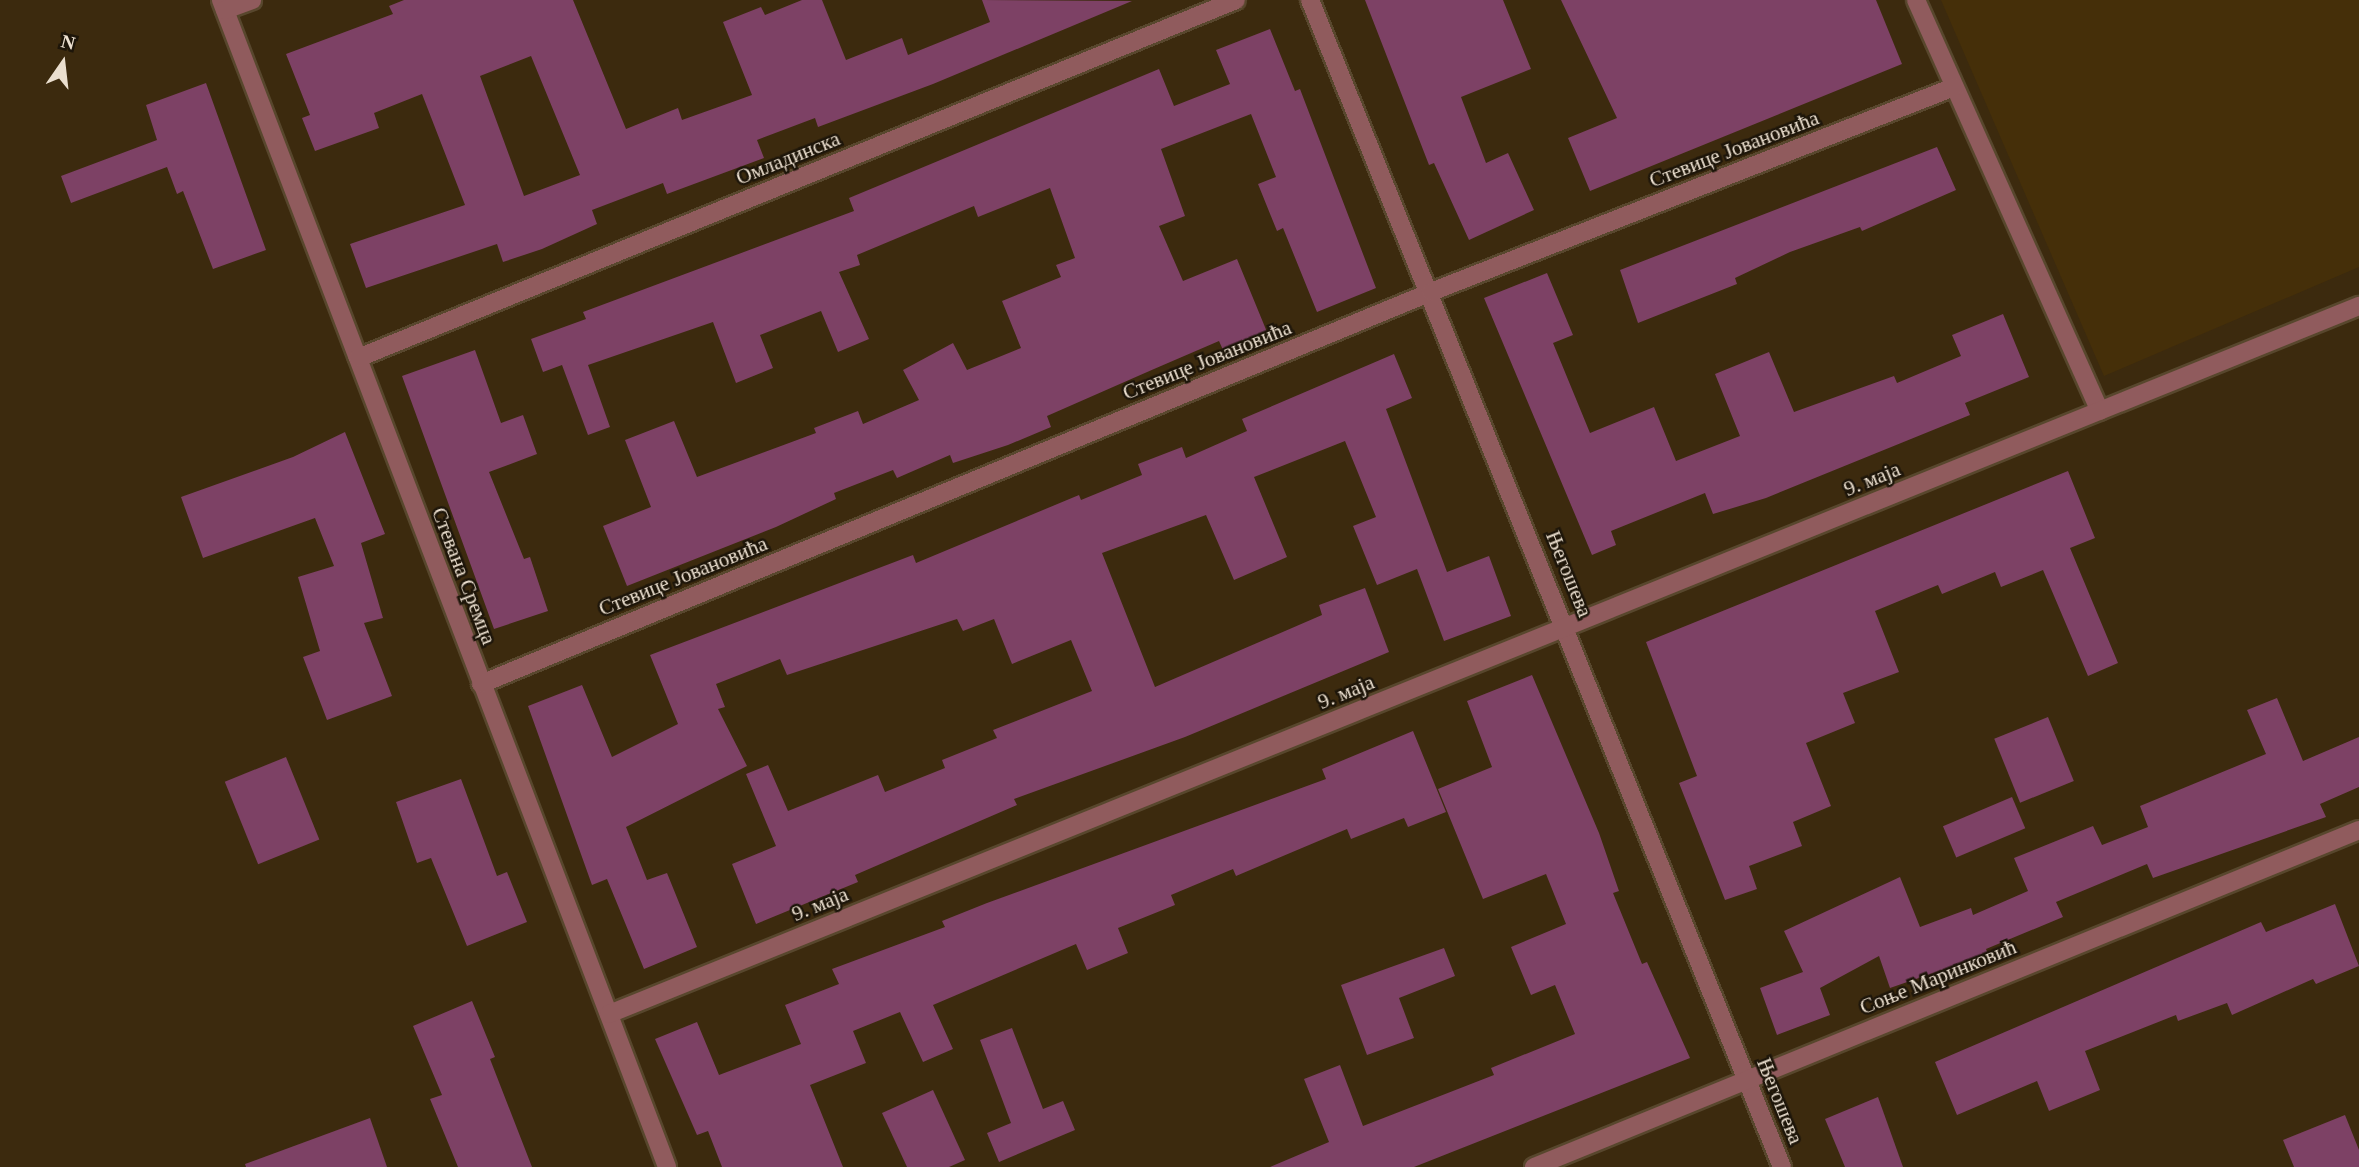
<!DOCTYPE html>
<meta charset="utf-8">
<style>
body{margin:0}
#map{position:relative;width:2359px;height:1167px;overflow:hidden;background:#3c2a0e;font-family:"Times New Roman",serif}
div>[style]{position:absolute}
.built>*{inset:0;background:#452f09}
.building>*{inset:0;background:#7d4165;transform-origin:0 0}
.roads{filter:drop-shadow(2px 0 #58472d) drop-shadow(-2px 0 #58472d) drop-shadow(0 2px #58472d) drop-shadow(0 -2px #58472d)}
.minor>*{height:18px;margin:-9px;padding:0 9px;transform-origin:9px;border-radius:9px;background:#905b5d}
span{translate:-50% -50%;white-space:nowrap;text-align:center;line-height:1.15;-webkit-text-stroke:5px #1d1509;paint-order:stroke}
.street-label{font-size:21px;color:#ebdfcf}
.north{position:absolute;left:28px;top:28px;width:70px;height:70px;-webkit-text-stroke:5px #1d1509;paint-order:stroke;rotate:14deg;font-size:19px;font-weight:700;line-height:28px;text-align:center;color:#ebdfcf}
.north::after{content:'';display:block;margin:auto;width:24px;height:32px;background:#ebdfcf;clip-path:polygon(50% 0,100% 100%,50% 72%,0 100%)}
</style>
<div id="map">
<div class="built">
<i style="clip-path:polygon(1941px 0,2359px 0,2359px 267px,2104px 376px)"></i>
</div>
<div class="building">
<i style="clip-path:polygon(evenodd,404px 0,573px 0,626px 129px,678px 108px,682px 120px,752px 95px,723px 22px,761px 7px,765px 15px,802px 0,822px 0,846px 60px,902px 38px,908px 55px,990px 22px,982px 0,1132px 1px,933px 84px,818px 127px,815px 118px,757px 140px,764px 158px,667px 194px,663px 183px,592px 210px,597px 224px,542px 249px,503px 262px,497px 244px,366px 288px,350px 244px,465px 205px,422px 94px,374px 113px,379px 128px,315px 151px,302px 118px,310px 115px,286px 54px,393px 14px,389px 6px,404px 0,531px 56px,580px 175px,524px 196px,480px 76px,531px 56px)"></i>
<i style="clip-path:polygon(1365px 0,1503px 0,1531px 69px,1461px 97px,1486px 163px,1508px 153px,1534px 210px,1469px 240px,1434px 163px,1429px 165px)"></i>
<i style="clip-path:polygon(1561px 0,1876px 0,1902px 64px,1590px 191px,1568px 138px,1617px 118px)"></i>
<i style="clip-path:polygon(1270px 29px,1295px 91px,1300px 89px,1376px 288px,1317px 312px,1283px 228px,1277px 231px,1258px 184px,1276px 177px,1251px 114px,1161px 149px,1185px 216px,1159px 226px,1183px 281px,1237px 259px,1267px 332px,1223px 350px,1219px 341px,1154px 369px,1047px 416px,1051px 427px,1008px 445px,953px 463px,950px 455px,897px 478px,893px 470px,834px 493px,836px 499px,776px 527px,627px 586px,603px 526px,651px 507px,625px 440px,674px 421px,697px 477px,816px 433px,814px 428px,858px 411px,863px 424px,919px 400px,903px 370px,953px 343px,967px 370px,1021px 348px,1002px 301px,1061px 277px,1056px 265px,1075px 258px,1050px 188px,978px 217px,974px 206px,857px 255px,860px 265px,839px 272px,869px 339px,838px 352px,821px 311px,760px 335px,773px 368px,736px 383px,713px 322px,588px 365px,610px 427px,588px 435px,562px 365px,543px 372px,531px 339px,586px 319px,583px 312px,854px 211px,849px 198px,1159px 69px,1174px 106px,1230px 84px,1216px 50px)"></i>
<i style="clip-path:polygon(206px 83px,266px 250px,213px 269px,183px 191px,177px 194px,167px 167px,71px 203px,61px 176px,157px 140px,146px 105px)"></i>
<i style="clip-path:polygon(1937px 147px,1956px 190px,1862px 231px,1860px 227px,1790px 252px,1735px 278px,1737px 284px,1638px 323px,1620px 270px)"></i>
<i style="clip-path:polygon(1547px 273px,1573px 335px,1553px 343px,1590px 433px,1654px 407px,1676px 461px,1740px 436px,1715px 374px,1769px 352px,1794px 412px,1894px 376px,1897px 383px,1961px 356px,1952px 335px,2003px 314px,2029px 377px,1965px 403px,1970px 415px,1766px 498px,1713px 514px,1705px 493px,1611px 531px,1616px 545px,1592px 555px,1484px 298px)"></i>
<i style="clip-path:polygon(475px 350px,501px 423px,523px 415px,537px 454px,489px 472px,524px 559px,530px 557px,548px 611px,494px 629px,402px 376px)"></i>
<i style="clip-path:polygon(1394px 354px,1412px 398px,1386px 409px,1447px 572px,1489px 556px,1511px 616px,1444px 641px,1417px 569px,1377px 585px,1353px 526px,1376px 517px,1345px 441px,1254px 477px,1287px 557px,1234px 580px,1206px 515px,1102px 553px,1155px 687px,1322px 615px,1319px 605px,1365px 588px,1389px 652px,1185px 737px,1014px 799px,1017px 805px,855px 875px,858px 882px,756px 924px,732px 864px,776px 846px,746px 774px,768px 765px,788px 811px,878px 775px,885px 792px,945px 768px,942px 760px,997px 738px,993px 730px,1092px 691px,1071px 640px,1012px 664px,994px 619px,963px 631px,957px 619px,787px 675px,780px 659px,716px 684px,725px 707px,718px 709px,747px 766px,626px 827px,647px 880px,667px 873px,697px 947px,644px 969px,607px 879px,592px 885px,528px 706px,582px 685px,612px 757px,678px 724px,650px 655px,913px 555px,916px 563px,1079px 495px,1081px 500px,1142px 475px,1138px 464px,1182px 447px,1186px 458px,1247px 431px,1242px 419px)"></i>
<i style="clip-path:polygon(345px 432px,385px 534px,361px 543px,383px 618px,364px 623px,392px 696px,327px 720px,303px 657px,320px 651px,298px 577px,334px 566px,315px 518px,203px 558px,181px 497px,293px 457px)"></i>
<i style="clip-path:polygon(2068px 471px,2095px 538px,2070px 548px,2118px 663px,2088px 676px,2043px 570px,2001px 587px,1995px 572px,1942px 594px,1938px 585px,1875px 611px,1899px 672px,1843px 693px,1855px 723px,1806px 743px,1831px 806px,1793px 822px,1802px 846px,1749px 866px,1757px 889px,1725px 900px,1679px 783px,1697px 776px,1646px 642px)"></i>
<i style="clip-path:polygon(1532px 675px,1599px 833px,1619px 891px,1613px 893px,1642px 964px,1647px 962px,1690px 1058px,1414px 1167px,1270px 1167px,1329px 1142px,1304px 1079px,1340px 1065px,1363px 1126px,1494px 1075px,1491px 1068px,1575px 1034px,1555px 985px,1531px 995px,1511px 947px,1566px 924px,1546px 874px,1483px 899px,1438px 789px,1492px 767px,1467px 701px)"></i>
<i style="clip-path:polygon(2277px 698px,2303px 761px,2359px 737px,2359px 787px,2320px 804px,2326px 817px,2153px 878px,2147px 864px,2056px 902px,2063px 917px,1986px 949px,1988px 954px,1890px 988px,1879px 956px,1820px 988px,1830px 1015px,1777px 1035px,1760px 988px,1803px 972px,1784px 931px,1900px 877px,1920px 927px,1971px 908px,1973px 915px,2028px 891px,2014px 858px,2093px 826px,2102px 845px,2148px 827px,2140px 806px,2266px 754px,2247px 710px)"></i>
<i style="left:2048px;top:717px;width:69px;height:58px;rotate:68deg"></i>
<i style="clip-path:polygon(1413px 731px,1446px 812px,1408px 827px,1404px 818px,1351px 839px,1347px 829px,1236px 876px,1233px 869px,1171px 895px,1175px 905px,1118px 928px,1128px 953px,1087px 970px,1076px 944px,933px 1005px,953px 1049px,923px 1062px,900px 1012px,853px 1031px,866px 1063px,810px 1085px,843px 1167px,722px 1167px,708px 1131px,697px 1135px,655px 1039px,697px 1022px,719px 1075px,801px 1044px,785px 1005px,839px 984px,832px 969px,945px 927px,942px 921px,987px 903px,1326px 779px,1322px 769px)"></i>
<i style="left:286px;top:757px;width:89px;height:66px;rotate:68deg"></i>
<i style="clip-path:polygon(461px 779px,497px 876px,507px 872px,527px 922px,467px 946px,431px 858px,417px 863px,396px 802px)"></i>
<i style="left:2012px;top:797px;width:34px;height:75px;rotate:67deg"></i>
<i style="clip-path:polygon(2335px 904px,2359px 966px,2316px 984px,2313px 979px,2232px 1015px,2227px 1003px,2178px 1021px,2176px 1015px,2085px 1051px,2100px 1090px,2049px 1111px,2037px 1081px,1957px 1115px,1935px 1062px,2261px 922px,2266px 932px)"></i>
<i style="clip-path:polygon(1444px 948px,1455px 976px,1399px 998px,1414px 1038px,1367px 1055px,1341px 985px)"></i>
<i style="clip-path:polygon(472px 1001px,495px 1057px,490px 1059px,532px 1167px,458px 1167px,430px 1099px,442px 1095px,413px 1026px)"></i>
<i style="clip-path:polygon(1012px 1028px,1043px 1109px,1063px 1101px,1075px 1130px,999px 1162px,987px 1133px,1011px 1123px,980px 1040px)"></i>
<i style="clip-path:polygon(933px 1090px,965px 1160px,949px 1167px,907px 1167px,882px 1113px)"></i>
<i style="clip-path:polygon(1878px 1097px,1903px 1167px,1845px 1167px,1825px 1119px)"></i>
<i style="clip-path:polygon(2345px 1115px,2359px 1150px,2359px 1167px,2294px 1167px,2283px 1140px)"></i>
<i style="clip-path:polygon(370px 1118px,387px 1167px,246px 1167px,245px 1164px)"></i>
</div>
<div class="roads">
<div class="minor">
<i style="left:221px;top:0;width:1249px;rotate:69.08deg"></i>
<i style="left:1310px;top:0;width:1259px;rotate:67.98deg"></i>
<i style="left:1916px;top:0;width:450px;rotate:65.9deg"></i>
<i style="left:225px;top:10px;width:29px;rotate:-20deg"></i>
<i style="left:358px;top:358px;width:948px;rotate:-22.18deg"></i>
<i style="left:481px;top:684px;width:1028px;rotate:-22.42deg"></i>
<i style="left:1431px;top:292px;width:562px;rotate:-21.4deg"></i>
<i style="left:609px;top:1014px;width:1888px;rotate:-22.03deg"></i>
<i style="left:1534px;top:1167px;width:891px;rotate:-22.22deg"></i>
</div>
</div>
<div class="street-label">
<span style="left:1734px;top:149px;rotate:-21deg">Стевице Јовановића</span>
<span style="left:788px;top:158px;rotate:-22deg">Омладинска</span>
<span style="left:1207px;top:360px;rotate:-22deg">Стевице Јовановића</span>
<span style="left:1872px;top:479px;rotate:-22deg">9. маја</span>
<span style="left:1569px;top:574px;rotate:68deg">Његошева</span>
<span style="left:464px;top:576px;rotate:69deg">Стевана Сремца</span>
<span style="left:683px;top:576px;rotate:-22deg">Стевице Јовановића</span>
<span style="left:1346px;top:692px;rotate:-22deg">9. маја</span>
<span style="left:820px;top:904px;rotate:-22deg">9. маја</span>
<span style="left:1938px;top:977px;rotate:-22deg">Соње Маринковић</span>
<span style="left:1780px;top:1101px;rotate:68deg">Његошева</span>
</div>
<div class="north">N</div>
</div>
